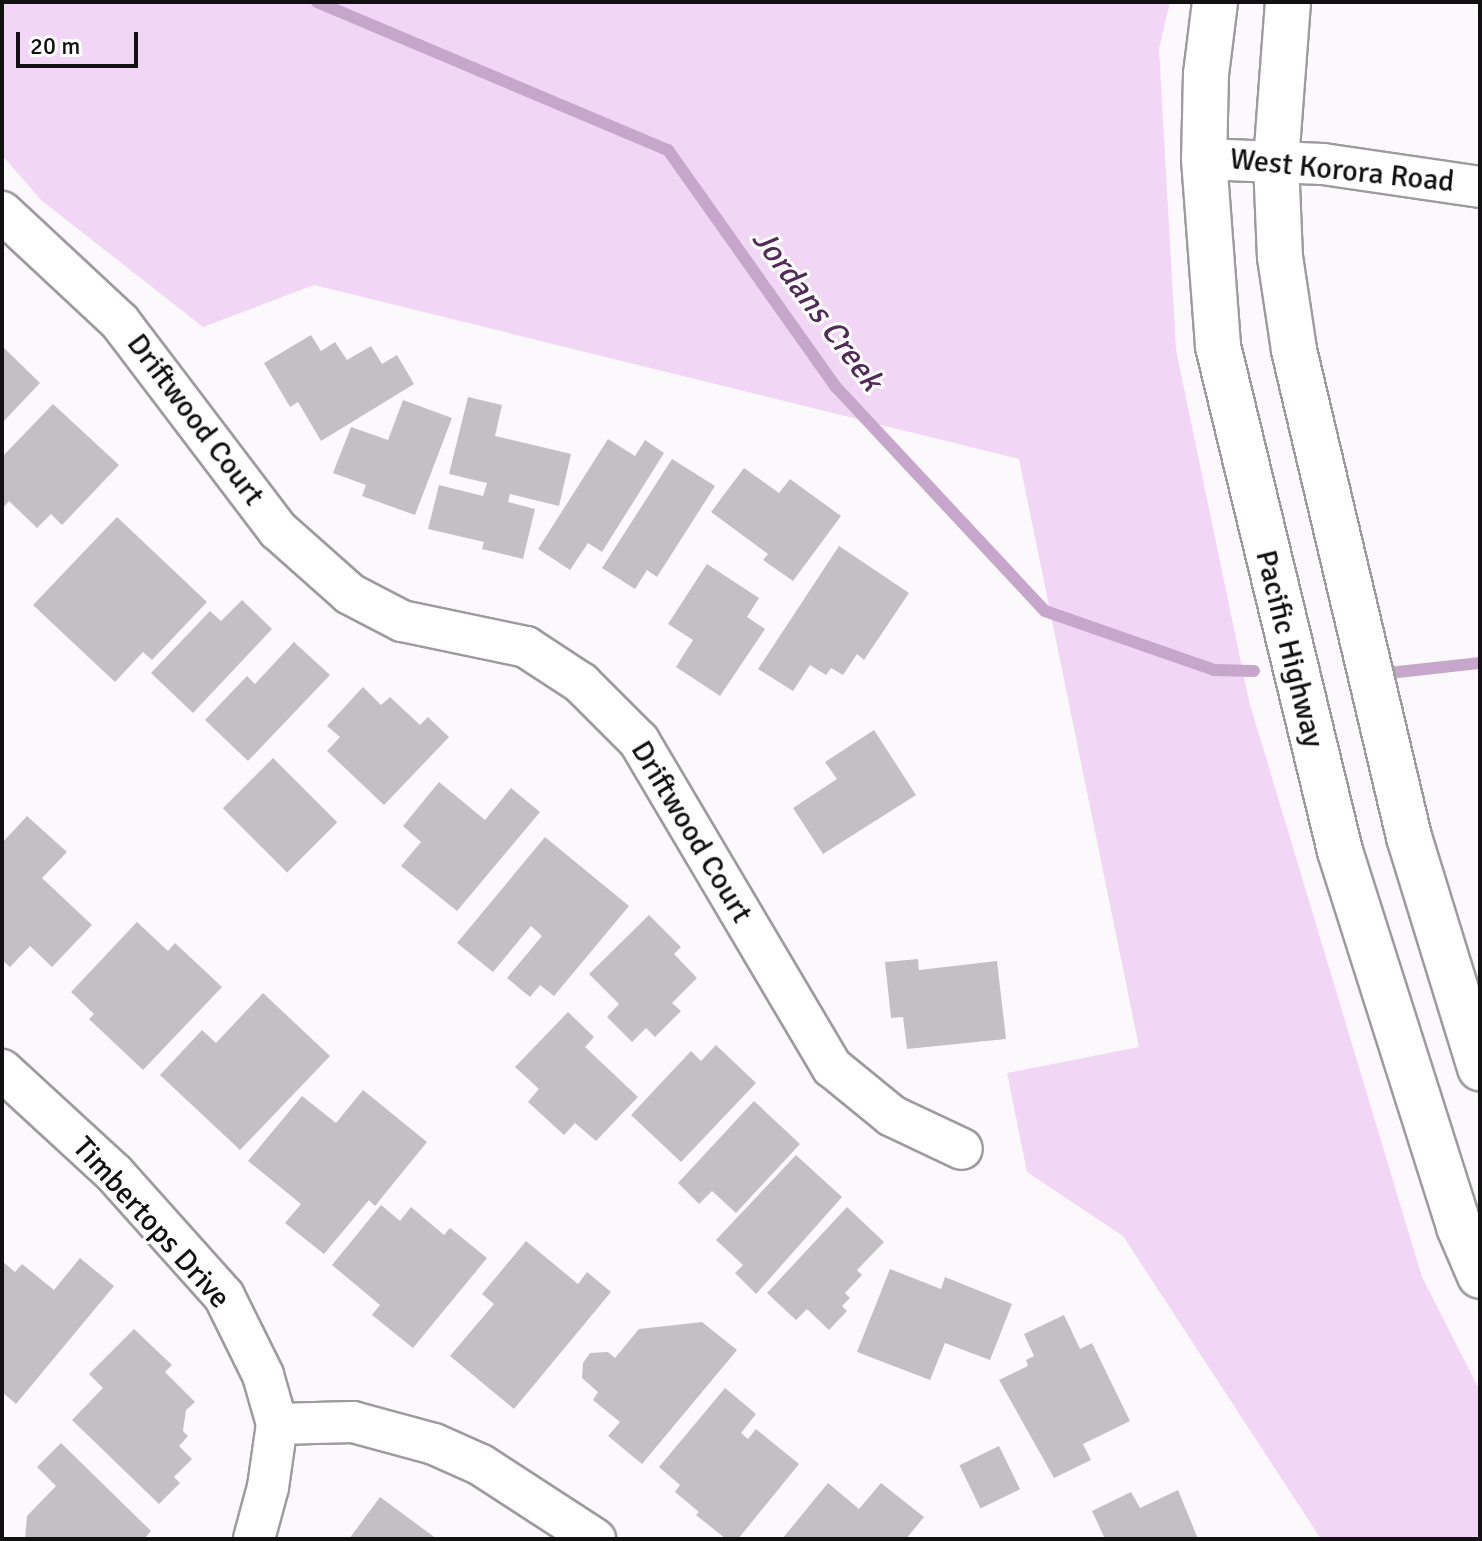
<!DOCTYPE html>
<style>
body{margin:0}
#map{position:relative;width:1482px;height:1541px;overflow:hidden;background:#fcf9fc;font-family:Signika,sans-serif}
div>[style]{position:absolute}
.green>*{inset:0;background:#f1d7f5}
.stream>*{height:12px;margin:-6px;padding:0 6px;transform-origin:6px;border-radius:6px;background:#c7a6cc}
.building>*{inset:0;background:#c3c0c3;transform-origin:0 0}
.roads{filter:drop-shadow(2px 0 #9d9b9e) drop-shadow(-2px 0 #9d9b9e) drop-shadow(0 2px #9d9b9e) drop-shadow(0 -2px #9d9b9e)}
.minor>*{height:40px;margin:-20px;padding:0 20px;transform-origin:20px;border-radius:20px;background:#fff}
.highway>*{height:44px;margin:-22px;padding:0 22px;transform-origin:22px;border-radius:22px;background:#fff}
span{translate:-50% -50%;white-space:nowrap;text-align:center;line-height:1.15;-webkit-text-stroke:6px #fff;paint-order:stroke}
.street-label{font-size:30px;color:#121112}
.water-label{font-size:32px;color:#542a5b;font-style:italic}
.frame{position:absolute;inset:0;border:4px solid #121112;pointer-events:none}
.scale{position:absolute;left:16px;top:32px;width:122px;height:36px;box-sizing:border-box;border:4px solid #121112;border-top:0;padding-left:10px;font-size:24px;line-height:28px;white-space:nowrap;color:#121112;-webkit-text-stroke:6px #fff;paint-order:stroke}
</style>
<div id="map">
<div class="green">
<i style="clip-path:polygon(2px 2px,1170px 2px,1159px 49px,1176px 350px,1249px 701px,1422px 1277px,1480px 1391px,1480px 1539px,1321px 1539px,1123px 1236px,1027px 1172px,1007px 1073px,1139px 1047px,1019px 459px,314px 285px,203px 327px,41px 200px,2px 155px)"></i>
</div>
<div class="stream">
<i style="left:317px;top:2px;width:381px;rotate:22.9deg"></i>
<i style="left:668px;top:150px;width:291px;rotate:54.7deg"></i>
<i style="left:836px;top:387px;width:306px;rotate:47deg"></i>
<i style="left:1045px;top:611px;width:179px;rotate:19.2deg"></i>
<i style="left:1214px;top:670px;width:40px;rotate:1.4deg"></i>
<i style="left:1389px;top:673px;width:92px;rotate:-6.3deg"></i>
</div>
<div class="building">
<i style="clip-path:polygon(311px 335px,321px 351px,335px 342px,347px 360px,371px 346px,382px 364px,397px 355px,414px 384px,321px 441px,298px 402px,290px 407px,264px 363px)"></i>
<i style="clip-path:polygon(2px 346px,40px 383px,2px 423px)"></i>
<i style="clip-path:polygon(468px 397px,502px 405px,495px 436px,571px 454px,559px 506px,510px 494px,508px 502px,535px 509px,523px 559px,482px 549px,484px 542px,428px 529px,439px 485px,483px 496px,487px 483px,449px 474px)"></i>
<i style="clip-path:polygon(403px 400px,452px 418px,415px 515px,362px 496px,366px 485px,333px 473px,351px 427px,388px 440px)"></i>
<i style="clip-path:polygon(53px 404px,119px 465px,62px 525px,51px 514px,37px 528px,9px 501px,2px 509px,2px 457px)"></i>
<i style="clip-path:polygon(608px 439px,635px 456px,645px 440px,664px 453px,602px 552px,588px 543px,570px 570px,538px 549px)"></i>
<i style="clip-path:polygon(672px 459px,715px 486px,657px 577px,647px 570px,635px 589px,602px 568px)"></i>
<i style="clip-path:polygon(744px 468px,779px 493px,790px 479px,841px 516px,793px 581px,763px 560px,768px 554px,711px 512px)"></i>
<i style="clip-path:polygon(117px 517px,207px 602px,152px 660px,143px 652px,115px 682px,33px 605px)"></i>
<i style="clip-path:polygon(839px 546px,909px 593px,864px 660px,857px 654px,843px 675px,831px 668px,826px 675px,810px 665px,793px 691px,758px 669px)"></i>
<i style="clip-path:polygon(707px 564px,759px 598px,747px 617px,765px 629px,720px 696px,676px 667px,693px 640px,668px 624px)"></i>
<i style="clip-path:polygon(242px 600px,272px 629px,193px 713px,151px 673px,210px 611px,221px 621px)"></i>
<i style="clip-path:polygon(294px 642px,330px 675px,248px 761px,205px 720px,247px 676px,255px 684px)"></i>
<i style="clip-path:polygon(363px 687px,381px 705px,390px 697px,420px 725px,428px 717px,449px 737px,384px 805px,327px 751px,340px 737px,327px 726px)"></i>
<i style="clip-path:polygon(874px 730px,916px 795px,823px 854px,793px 808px,837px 779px,825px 762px)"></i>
<i style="left:273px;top:758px;width:91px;height:71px;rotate:45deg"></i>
<i style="clip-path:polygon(439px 782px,485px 820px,511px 788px,540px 812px,457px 911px,401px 866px,421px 842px,403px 826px)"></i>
<i style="clip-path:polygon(27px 816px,67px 852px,42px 878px,92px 925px,52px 967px,30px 946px,10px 967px,2px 960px,2px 843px)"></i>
<i style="clip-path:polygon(545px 837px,629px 906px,554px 996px,540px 985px,530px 997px,507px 978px,542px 936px,531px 926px,493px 972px,457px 943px)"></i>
<i style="clip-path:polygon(649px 915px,681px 947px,674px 954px,697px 978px,672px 1003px,681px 1011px,655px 1037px,646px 1028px,632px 1042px,607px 1017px,619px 1004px,589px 974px)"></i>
<i style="clip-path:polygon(137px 922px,168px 951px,175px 943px,222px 987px,143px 1070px,89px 1019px,94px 1014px,71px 992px)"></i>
<i style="clip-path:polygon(918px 959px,919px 970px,997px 961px,1006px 1039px,907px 1049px,903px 1017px,891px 1018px,885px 962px)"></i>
<i style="clip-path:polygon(263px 993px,330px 1056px,240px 1150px,160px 1075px,202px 1030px,216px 1043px)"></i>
<i style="clip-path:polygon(568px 1012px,594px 1037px,585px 1047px,638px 1097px,596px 1141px,575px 1123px,564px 1135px,528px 1102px,539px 1089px,515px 1067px)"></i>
<i style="clip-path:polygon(716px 1045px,756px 1083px,681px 1162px,631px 1115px,691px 1051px,701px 1061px)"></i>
<i style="clip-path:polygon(363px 1090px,427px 1142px,375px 1206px,369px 1200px,324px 1254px,285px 1223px,301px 1204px,248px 1161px,302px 1096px,336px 1123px)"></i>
<i style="clip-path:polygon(754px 1101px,800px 1144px,736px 1213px,712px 1191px,699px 1204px,678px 1183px)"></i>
<i style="clip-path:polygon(796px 1155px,842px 1197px,756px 1294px,735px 1273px,743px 1265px,716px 1240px)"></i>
<i style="clip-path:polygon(381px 1205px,400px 1221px,411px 1207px,444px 1235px,450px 1228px,487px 1258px,413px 1348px,372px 1315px,380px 1305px,332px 1265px)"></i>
<i style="clip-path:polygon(847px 1207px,884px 1242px,857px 1270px,862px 1275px,845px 1293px,850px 1298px,842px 1306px,847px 1311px,829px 1330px,807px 1309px,796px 1320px,767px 1293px)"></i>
<i style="clip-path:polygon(526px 1241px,578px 1284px,587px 1272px,611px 1292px,514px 1409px,450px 1356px,494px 1304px,482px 1294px)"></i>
<i style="clip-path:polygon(80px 1258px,114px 1286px,16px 1404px,2px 1392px,2px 1261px,15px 1272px,22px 1264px,54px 1290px)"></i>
<i style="clip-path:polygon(890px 1269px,941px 1289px,945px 1277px,1012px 1304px,990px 1360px,945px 1343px,930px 1380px,857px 1352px)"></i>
<i style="clip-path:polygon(1064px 1315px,1080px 1349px,1092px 1343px,1130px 1421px,1083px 1444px,1091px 1460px,1054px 1478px,999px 1380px,1028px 1366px,1026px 1360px,1034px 1356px,1024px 1334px)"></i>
<i style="clip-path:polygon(702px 1322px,737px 1350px,642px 1464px,608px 1436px,620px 1422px,593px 1400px,598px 1392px,582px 1378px,583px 1363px,590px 1353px,608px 1352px,615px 1358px,639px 1329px)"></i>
<i style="clip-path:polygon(134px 1329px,172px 1365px,165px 1372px,195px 1402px,186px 1410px,183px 1431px,188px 1436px,179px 1446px,192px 1459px,174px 1477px,180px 1483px,159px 1504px,72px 1420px,103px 1388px,89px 1374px)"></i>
<i style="clip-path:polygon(725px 1388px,756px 1414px,741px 1433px,748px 1439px,756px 1429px,799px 1464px,738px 1539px,726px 1539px,696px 1515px,699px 1512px,675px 1492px,680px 1485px,659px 1467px)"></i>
<i style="clip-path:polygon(61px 1443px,151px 1531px,144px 1539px,25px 1539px,27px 1516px,56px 1486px,37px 1467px)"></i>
<i style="left:999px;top:1446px;width:48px;height:44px;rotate:64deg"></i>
<i style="clip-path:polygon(828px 1483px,859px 1509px,881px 1483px,924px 1517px,906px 1539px,782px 1539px)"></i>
<i style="clip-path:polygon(1178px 1490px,1198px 1539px,1105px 1539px,1092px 1511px,1131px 1492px,1140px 1508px)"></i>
<i style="clip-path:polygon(380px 1497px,437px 1539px,349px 1539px)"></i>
</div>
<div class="roads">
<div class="minor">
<i style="left:1204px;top:159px;width:119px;rotate:2.4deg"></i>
<i style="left:1323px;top:164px;width:159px;rotate:8.3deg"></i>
<i style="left:2px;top:212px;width:161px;rotate:43deg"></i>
<i style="left:120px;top:322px;width:261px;rotate:52.8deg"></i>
<i style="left:278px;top:530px;width:96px;rotate:41.6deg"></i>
<i style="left:350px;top:594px;width:59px;rotate:27.4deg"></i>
<i style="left:402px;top:621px;width:127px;rotate:11.8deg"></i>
<i style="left:526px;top:647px;width:66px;rotate:33.2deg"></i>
<i style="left:581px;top:683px;width:82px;rotate:45deg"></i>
<i style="left:639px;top:741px;width:379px;rotate:59.4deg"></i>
<i style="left:832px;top:1067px;width:77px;rotate:39.2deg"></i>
<i style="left:892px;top:1116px;width:77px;rotate:25.2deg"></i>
<i style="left:2px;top:1070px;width:152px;rotate:42.6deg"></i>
<i style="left:114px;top:1173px;width:165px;rotate:48.2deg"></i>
<i style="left:224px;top:1296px;width:88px;rotate:63.7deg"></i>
<i style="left:263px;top:1375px;width:51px;rotate:74.1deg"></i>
<i style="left:277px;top:1424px;width:64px;rotate:98.1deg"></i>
<i style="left:268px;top:1487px;width:54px;rotate:105.1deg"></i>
<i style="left:277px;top:1424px;width:76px;rotate:-1.5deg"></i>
<i style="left:353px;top:1422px;width:84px;rotate:15.2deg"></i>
<i style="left:434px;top:1444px;width:51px;rotate:24.1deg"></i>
<i style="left:481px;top:1465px;width:136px;rotate:33deg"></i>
</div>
<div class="highway">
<i style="left:1215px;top:2px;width:73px;rotate:97.1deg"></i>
<i style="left:1206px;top:74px;width:85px;rotate:91.3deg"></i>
<i style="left:1204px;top:159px;width:188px;rotate:85.7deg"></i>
<i style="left:1218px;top:346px;width:520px;rotate:76.42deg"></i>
<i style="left:1340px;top:851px;width:394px;rotate:72.4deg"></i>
<i style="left:1459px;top:1227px;width:53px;rotate:66.8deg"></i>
<i style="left:1288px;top:2px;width:160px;rotate:94.3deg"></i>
<i style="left:1276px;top:162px;width:95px;rotate:87.6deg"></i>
<i style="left:1280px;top:257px;width:94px;rotate:81.4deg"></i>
<i style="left:1294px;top:350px;width:500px;rotate:76.71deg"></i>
<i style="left:1409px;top:837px;width:242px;rotate:72.9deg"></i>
</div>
</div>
<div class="street-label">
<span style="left:1342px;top:171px;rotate:6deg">West Korora Road</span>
<span style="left:195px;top:420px;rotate:53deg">Driftwood Court</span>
<span style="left:1289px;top:649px;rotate:76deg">Pacific Highway</span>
<span style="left:691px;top:832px;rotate:59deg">Driftwood Court</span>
<span style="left:151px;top:1223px;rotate:48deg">Timbertops Drive</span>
</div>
<div class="water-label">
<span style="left:817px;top:310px;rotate:53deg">Jordans Creek</span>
</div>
<div class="frame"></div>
<div class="scale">20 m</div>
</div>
